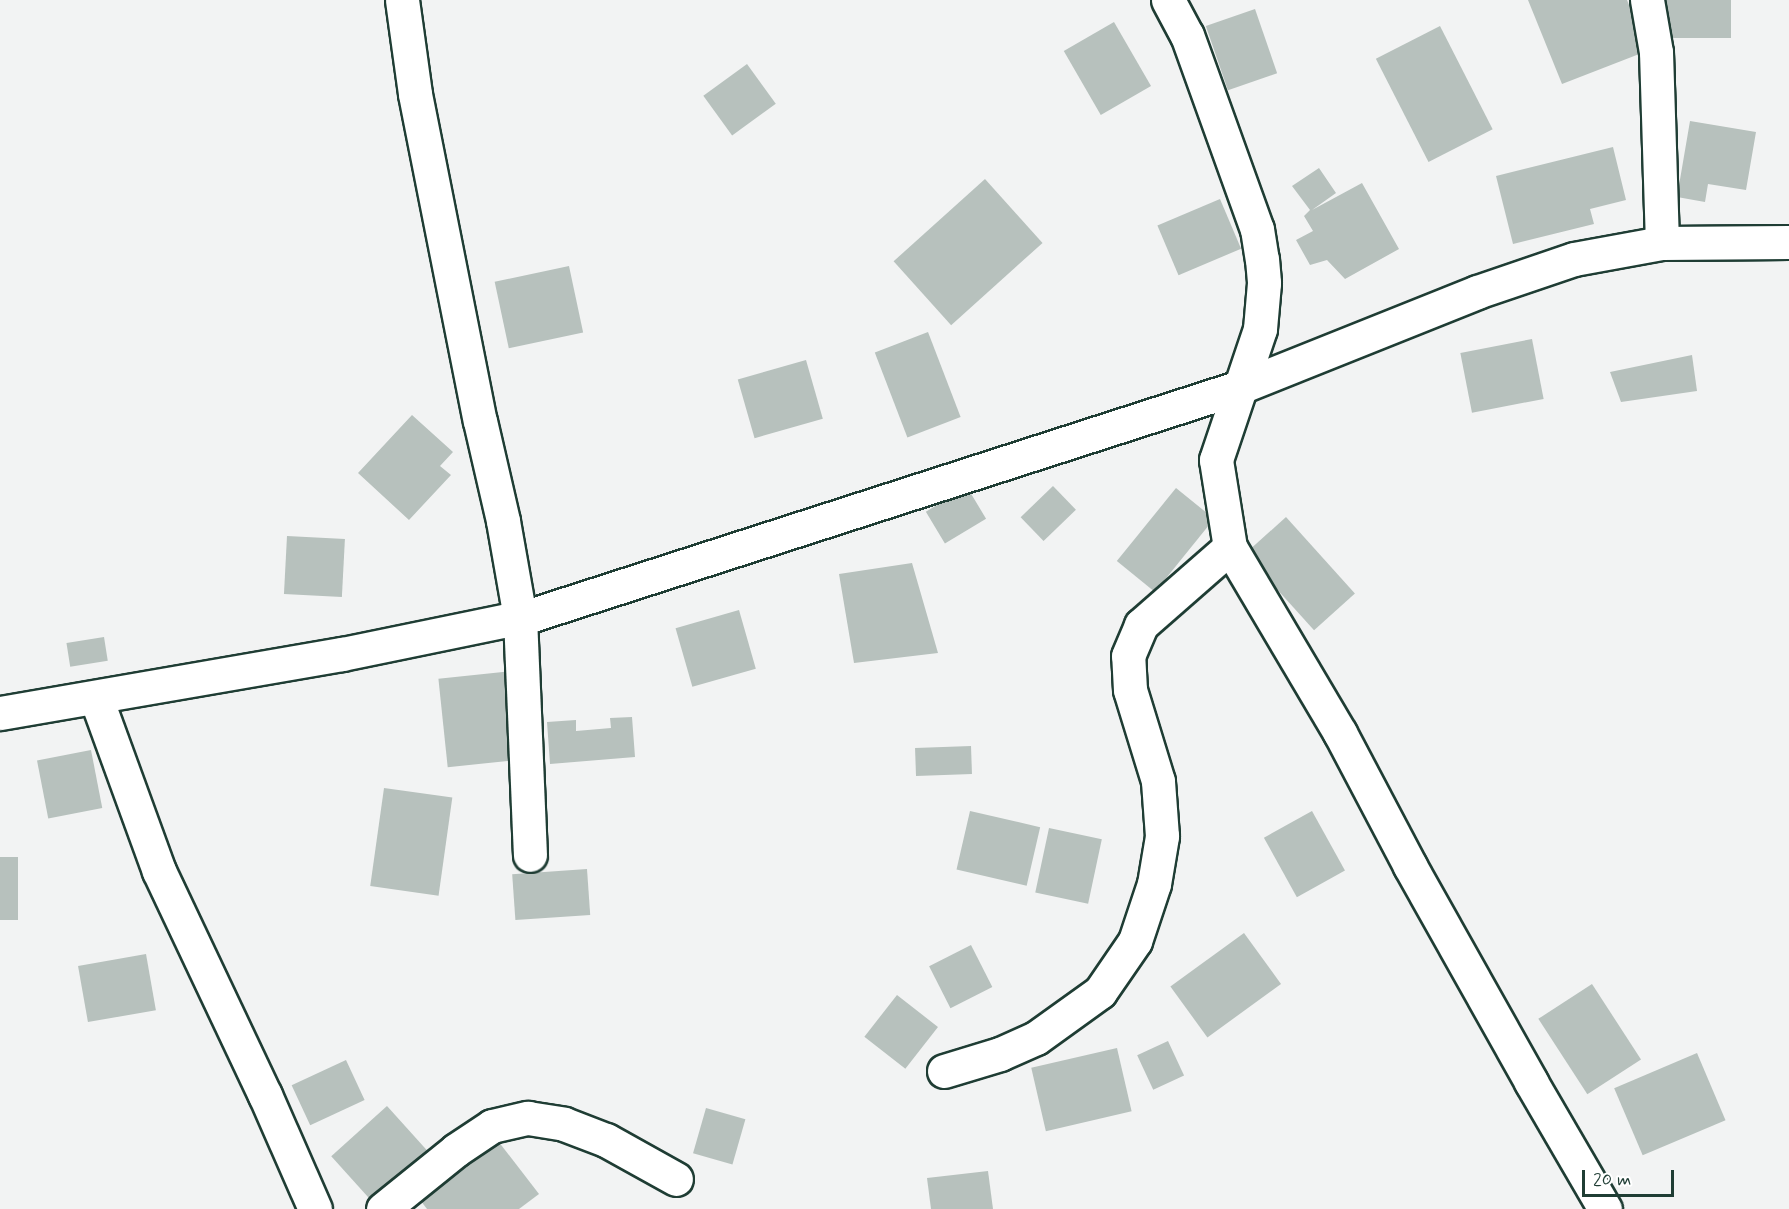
<!DOCTYPE html>
<style>
body{margin:0}
#map{position:relative;width:1789px;height:1209px;overflow:hidden;background:#f2f3f3;font-family:Mynerve,sans-serif}
div>[style]{position:absolute}
.building>*{inset:0;background:#b7c1bd;transform-origin:0 0}
.roads{filter:drop-shadow(2px 0 #1f3d34) drop-shadow(-2px 0 #1f3d34) drop-shadow(0 2px #1f3d34) drop-shadow(0 -2px #1f3d34)}
.street>*{height:33px;margin:-16.5px;padding:0 16.5px;transform-origin:16.5px;border-radius:16.5px;background:#fff}
.secondary>*{height:33px;margin:-16.5px;padding:0 16.5px;transform-origin:16.5px;border-radius:16.5px;background:#fff}
span{translate:-50% -50%;white-space:nowrap;text-align:center;line-height:1.15;-webkit-text-stroke:5px #fff;paint-order:stroke}
.scale{position:absolute;left:1582px;top:1170px;width:92px;height:27px;box-sizing:border-box;border:3px solid #1f3d34;border-top:0;padding-left:8px;font-size:18px;line-height:21px;white-space:nowrap;color:#1f3d34;-webkit-text-stroke:4px #fff;paint-order:stroke}
</style>
<div id="map">
<div class="building">
<i style="clip-path:polygon(1528px 0,1627px 0,1647px 51px,1562px 84px)"></i>
<i style="left:1665px;top:0;width:66px;height:38px"></i>
<i style="left:1255px;top:9px;width:68px;height:52px;rotate:71deg"></i>
<i style="left:1114px;top:22px;width:74px;height:58px;rotate:60deg"></i>
<i style="left:1440px;top:26px;width:116px;height:72px;rotate:63deg"></i>
<i style="left:747px;top:64px;width:49px;height:54px;rotate:54deg"></i>
<i style="clip-path:polygon(1690px 121px,1756px 132px,1746px 190px,1708px 184px,1705px 202px,1677px 197px)"></i>
<i style="clip-path:polygon(1613px 147px,1626px 200px,1590px 209px,1594px 224px,1513px 244px,1496px 176px)"></i>
<i style="clip-path:polygon(1319px 168px,1336px 193px,1312px 210px,1362px 183px,1399px 249px,1345px 279px,1327px 260px,1310px 265px,1296px 240px,1313px 231px,1304px 216px,1310px 210px,1292px 186px)"></i>
<i style="left:985px;top:179px;width:86px;height:123px;rotate:48deg"></i>
<i style="left:1220px;top:199px;width:54px;height:68px;rotate:67deg"></i>
<i style="left:569px;top:266px;width:68px;height:76px;rotate:78deg"></i>
<i style="left:928px;top:332px;width:91px;height:57px;rotate:69deg"></i>
<i style="left:1532px;top:339px;width:61px;height:73px;rotate:79deg"></i>
<i style="clip-path:polygon(1692px 355px,1697px 391px,1621px 402px,1610px 372px)"></i>
<i style="left:806px;top:360px;width:61px;height:71px;rotate:74deg"></i>
<i style="clip-path:polygon(412px 415px,453px 452px,440px 466px,451px 475px,409px 520px,358px 473px)"></i>
<i style="left:1053px;top:486px;width:33px;height:45px;rotate:46deg"></i>
<i style="left:967px;top:487px;width:37px;height:48px;rotate:59deg"></i>
<i style="left:1176px;top:488px;width:49px;height:94px;rotate:39deg"></i>
<i style="left:1286px;top:517px;width:103px;height:55px;rotate:48deg"></i>
<i style="left:287px;top:536px;width:58px;height:58px;rotate:3deg"></i>
<i style="clip-path:polygon(912px 563px,938px 653px,854px 663px,839px 574px)"></i>
<i style="left:739px;top:610px;width:61px;height:66px;rotate:74deg"></i>
<i style="left:104px;top:637px;width:24px;height:38px;rotate:81deg"></i>
<i style="left:512px;top:671px;width:89px;height:74px;rotate:84deg"></i>
<i style="clip-path:polygon(632px 717px,635px 757px,550px 764px,547px 722px,576px 720px,576px 731px,611px 728px,610px 718px)"></i>
<i style="left:971px;top:746px;width:28px;height:56px;rotate:88deg"></i>
<i style="left:91px;top:750px;width:59px;height:55px;rotate:79deg"></i>
<i style="left:384px;top:788px;width:69px;height:99px;rotate:8deg"></i>
<i style="left:970px;top:811px;width:72px;height:60px;rotate:13deg"></i>
<i style="left:1312px;top:811px;width:68px;height:55px;rotate:61deg"></i>
<i style="left:1049px;top:828px;width:54px;height:66px;rotate:12deg"></i>
<i style="left:0;top:857px;width:18px;height:63px"></i>
<i style="left:587px;top:869px;width:46px;height:75px;rotate:86deg"></i>
<i style="left:1244px;top:933px;width:63px;height:91px;rotate:54deg"></i>
<i style="left:971px;top:945px;width:47px;height:47px;rotate:63deg"></i>
<i style="left:146px;top:954px;width:57px;height:69px;rotate:80deg"></i>
<i style="left:1592px;top:984px;width:90px;height:64px;rotate:57deg"></i>
<i style="left:897px;top:995px;width:52px;height:53px;rotate:38deg"></i>
<i style="left:1168px;top:1041px;width:38px;height:34px;rotate:65deg"></i>
<i style="left:1117px;top:1048px;width:65px;height:88px;rotate:77deg"></i>
<i style="left:1697px;top:1053px;width:73px;height:90px;rotate:67deg"></i>
<i style="left:346px;top:1060px;width:44px;height:60px;rotate:65deg"></i>
<i style="left:387px;top:1106px;width:64px;height:75px;rotate:48deg"></i>
<i style="left:706px;top:1108px;width:41px;height:47px;rotate:16deg"></i>
<i style="clip-path:polygon(495px 1137px,539px 1194px,519px 1209px,427px 1209px,417px 1196px)"></i>
<i style="clip-path:polygon(988px 1171px,993px 1209px,931px 1209px,927px 1178px)"></i>
</div>
<div class="roads">
<div class="street">
<i style="left:402px;top:0;width:95px;rotate:82.1deg"></i>
<i style="left:415px;top:94px;width:333px;rotate:78.8deg"></i>
<i style="left:480px;top:421px;width:103px;rotate:77deg"></i>
<i style="left:503px;top:521px;width:97px;rotate:80deg"></i>
<i style="left:520px;top:617px;width:238px;rotate:87.6deg"></i>
<i style="left:1168px;top:0;width:40px;rotate:62deg"></i>
<i style="left:1187px;top:35px;width:206px;rotate:70.2deg"></i>
<i style="left:1257px;top:229px;width:30px;rotate:81deg"></i>
<i style="left:1262px;top:259px;width:24px;rotate:85deg"></i>
<i style="left:1264px;top:283px;width:46px;rotate:95deg"></i>
<i style="left:1260px;top:329px;width:138px;rotate:108.6deg"></i>
<i style="left:1216px;top:460px;width:88px;rotate:80.9deg"></i>
<i style="left:1230px;top:547px;width:216px;rotate:59.4deg"></i>
<i style="left:1340px;top:733px;width:150px;rotate:62.2deg"></i>
<i style="left:1410px;top:866px;width:248px;rotate:60.7deg"></i>
<i style="left:1531px;top:1082px;width:147px;rotate:59.8deg"></i>
<i style="left:1647px;top:0;width:53px;rotate:80.2deg"></i>
<i style="left:1656px;top:52px;width:191px;rotate:88.2deg"></i>
<i style="left:96px;top:698px;width:184px;rotate:70deg"></i>
<i style="left:159px;top:871px;width:248px;rotate:64.7deg"></i>
<i style="left:265px;top:1095px;width:124px;rotate:66.3deg"></i>
<i style="left:944px;top:1071px;width:59px;rotate:-16.9deg"></i>
<i style="left:1000px;top:1054px;width:39px;rotate:-24deg"></i>
<i style="left:1036px;top:1038px;width:79px;rotate:-35.7deg"></i>
<i style="left:1100px;top:992px;width:62px;rotate:-55.5deg"></i>
<i style="left:1135px;top:941px;width:60px;rotate:-71.6deg"></i>
<i style="left:1154px;top:884px;width:49px;rotate:-80.5deg"></i>
<i style="left:1162px;top:836px;width:55px;rotate:-94.2deg"></i>
<i style="left:1158px;top:781px;width:95px;rotate:-107.1deg"></i>
<i style="left:1130px;top:690px;width:34px;rotate:-93deg"></i>
<i style="left:1128px;top:656px;width:34px;rotate:-67deg"></i>
<i style="left:1141px;top:625px;width:118px;rotate:-41.2deg"></i>
<i style="left:383px;top:1209px;width:94px;rotate:-38.9deg"></i>
<i style="left:456px;top:1150px;width:43px;rotate:-33.7deg"></i>
<i style="left:492px;top:1126px;width:37px;rotate:-13deg"></i>
<i style="left:528px;top:1118px;width:36px;rotate:9deg"></i>
<i style="left:564px;top:1124px;width:45px;rotate:20.9deg"></i>
<i style="left:606px;top:1140px;width:80px;rotate:29.1deg"></i>
</div>
<div class="secondary">
<i style="left:0;top:713px;width:347px;rotate:-9.8deg"></i>
<i style="left:342px;top:654px;width:194px;rotate:-11.6deg"></i>
<i style="left:532px;top:615px;width:744px;rotate:-17.85deg"></i>
<i style="left:1240px;top:387px;width:255px;rotate:-21.8deg"></i>
<i style="left:1477px;top:292px;width:102px;rotate:-18.8deg"></i>
<i style="left:1574px;top:259px;width:89px;rotate:-10.3deg"></i>
<i style="left:1662px;top:243px;width:127px;rotate:-0.5deg"></i>
</div>
</div>
<div class="scale">20 m</div>
</div>
